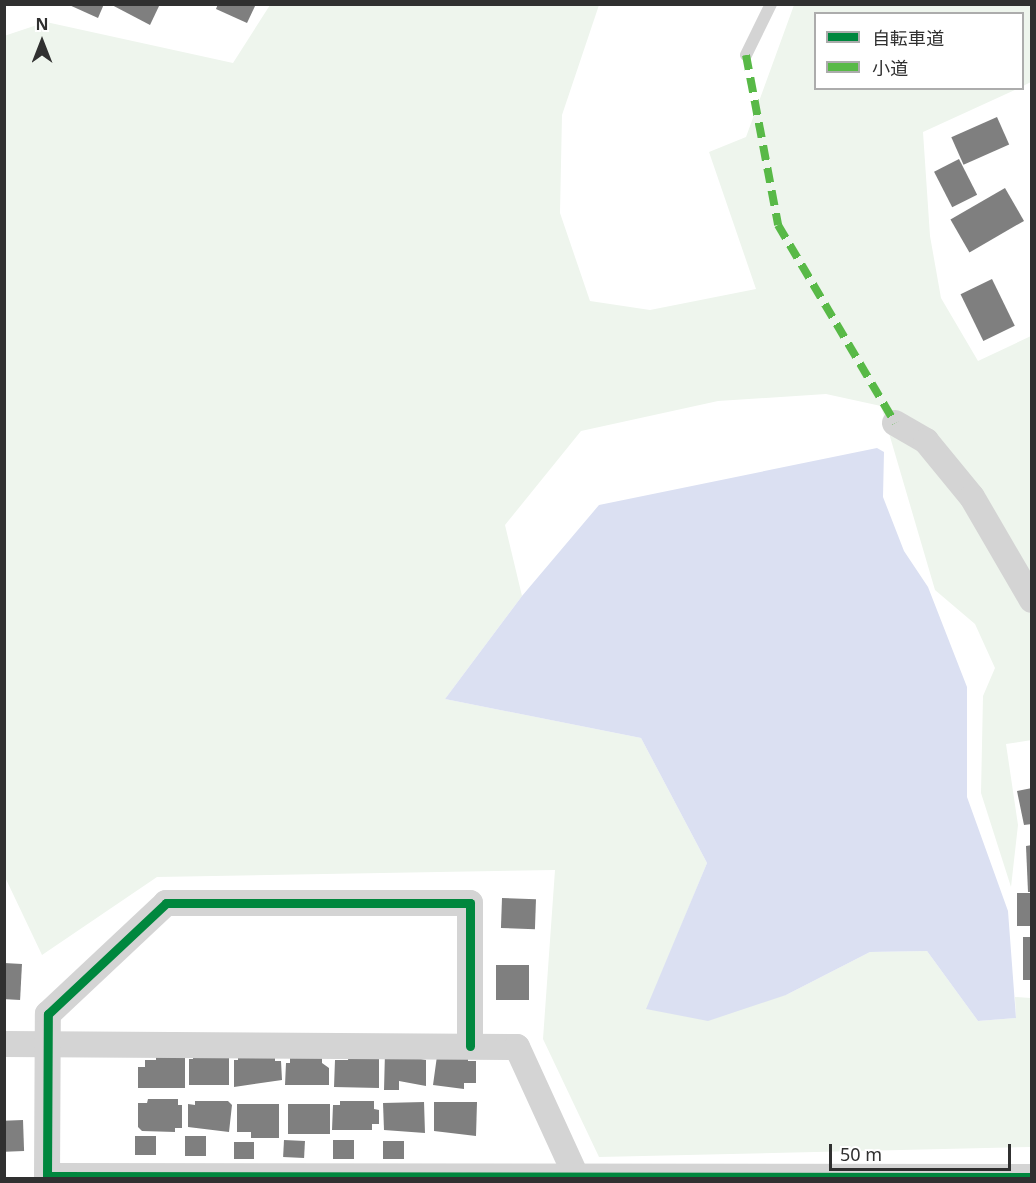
<!DOCTYPE html>
<meta charset="utf-8">
<style>
body{margin:0}
#map{position:relative;width:1036px;height:1183px;overflow:hidden;background:#fff;font-family:"Noto Sans","Noto Sans JP",sans-serif}
div>[style]{position:absolute}
.green>*{inset:0;background:#eef5ed}
.water>*{inset:0;background:#dbe0f2}
.building>*{inset:0;background:#7f7f7f;transform-origin:0 0}
.lane>*{height:12px;margin:-6px;padding:0 6px;transform-origin:6px;border-radius:6px;background:#d4d4d4}
.street>*{height:26px;margin:-13px;padding:0 13px;transform-origin:13px;border-radius:13px;background:#d4d4d4}
.quiet>*{height:8px;margin-top:-4px;transform-origin:0;background:repeating-linear-gradient(90deg,#58b947 0 15px,transparent 0 23px)}
.cycleway>*{height:9px;margin:-4.5px;padding:0 4.5px;transform-origin:4.5px;border-radius:4.5px;background:#00873e}
span{translate:-50% -50%;white-space:nowrap;text-align:center;line-height:1.15;-webkit-text-stroke:6px #fff;paint-order:stroke}
.frame{position:absolute;inset:0;border:6px solid #303030;pointer-events:none}
.legend{position:absolute;left:814px;top:12px;width:210px;height:78px;box-sizing:border-box;background:#fff;border:2px solid #acacac;margin:0;padding:8px 10px;list-style:none;font-size:18px;color:#303030}
.legend li{display:flex;align-items:center;gap:12px;height:30px}
.legend b{width:30px;border:2px solid #acacac}
.north{position:absolute;left:12px;top:12px;width:60px;height:60px;-webkit-text-stroke:4px #fff;paint-order:stroke;rotate:0deg;font-size:16px;font-weight:700;line-height:24px;text-align:center;color:#303030}
.north::after{content:'';display:block;margin:auto;width:21px;height:27px;background:#303030;clip-path:polygon(50% 0,100% 100%,50% 72%,0 100%)}
.scale{position:absolute;left:829px;top:1144px;width:182px;height:27px;box-sizing:border-box;border:3px solid #303030;border-top:0;padding-left:8px;font-size:18px;line-height:21px;white-space:nowrap;color:#303030;-webkit-text-stroke:4px #fff;paint-order:stroke}
</style>
<div id="map">
<div class="green">
<i style="clip-path:polygon(270px 5px,599px 5px,562px 115px,560px 213px,590px 301px,650px 310px,756px 289px,709px 152px,746px 137px,794px 5px,1031px 5px,1031px 82px,1023px 86px,1022px 14px,816px 14px,816px 88px,1017px 89px,923px 132px,930px 236px,941px 298px,978px 361px,1031px 336px,1032px 740px,1006px 744px,1018px 825px,1011px 887px,981px 793px,983px 696px,995px 668px,975px 624px,935px 590px,881px 406px,826px 394px,718px 401px,581px 431px,505px 525px,522px 596px,445px 699px,641px 738px,707px 863px,647px 1009px,786px 995px,870px 952px,927px 951px,978px 1021px,1016px 1018px,1015px 997px,1031px 998px,1031px 1147px,599px 1157px,543px 1039px,555px 870px,157px 877px,42px 955px,4px 875px,4px 36px,46px 22px,233px 63px)"></i>
</div>
<div class="water">
<i style="clip-path:polygon(877px 448px,884px 452px,883px 497px,904px 551px,928px 587px,967px 687px,967px 797px,1008px 911px,1016px 1018px,978px 1021px,927px 951px,870px 952px,786px 995px,708px 1021px,646px 1009px,707px 863px,641px 738px,445px 699px,522px 596px,599px 505px)"></i>
</div>
<div class="building">
<i style="clip-path:polygon(67px 4px,104px 4px,98px 18px)"></i>
<i style="clip-path:polygon(110px 4px,160px 4px,150px 25px)"></i>
<i style="clip-path:polygon(218px 4px,256px 4px,247px 23px,216px 9px)"></i>
<i style="left:997px;top:117px;width:30px;height:50px;rotate:66deg"></i>
<i style="left:959px;top:159px;width:40px;height:28px;rotate:63deg"></i>
<i style="left:1005px;top:188px;width:38px;height:63px;rotate:60deg"></i>
<i style="left:992px;top:279px;width:52px;height:35px;rotate:64deg"></i>
<i style="clip-path:polygon(1032px 788px,1032px 824px,1024px 825px,1017px 791px)"></i>
<i style="clip-path:polygon(1032px 845px,1032px 892px,1028px 892px,1026px 846px)"></i>
<i style="left:1032px;top:893px;width:33px;height:15px;rotate:90deg"></i>
<i style="left:502px;top:898px;width:34px;height:30px;rotate:2deg"></i>
<i style="left:1023px;top:937px;width:9px;height:43px"></i>
<i style="left:4px;top:963px;width:18px;height:36px;rotate:3deg"></i>
<i style="left:529px;top:965px;width:35px;height:33px;rotate:90deg"></i>
<i style="clip-path:polygon(193px 1052px,229px 1053px,229px 1085px,189px 1085px,189px 1059px,193px 1059px)"></i>
<i style="clip-path:polygon(385px 1052px,426px 1060px,426px 1086px,399px 1081px,399px 1090px,384px 1090px)"></i>
<i style="clip-path:polygon(238px 1053px,275px 1053px,275px 1061px,281px 1061px,282px 1080px,234px 1087px,234px 1060px,238px 1060px)"></i>
<i style="clip-path:polygon(156px 1054px,185px 1054px,185px 1088px,138px 1088px,138px 1067px,145px 1067px,145px 1060px,156px 1060px)"></i>
<i style="clip-path:polygon(349px 1054px,379px 1059px,379px 1088px,334px 1087px,335px 1060px,348px 1060px)"></i>
<i style="clip-path:polygon(290px 1056px,322px 1056px,322px 1063px,329px 1068px,329px 1085px,285px 1085px,286px 1063px,290px 1063px)"></i>
<i style="clip-path:polygon(437px 1056px,468px 1056px,468px 1061px,476px 1061px,476px 1083px,464px 1083px,464px 1089px,433px 1085px)"></i>
<i style="clip-path:polygon(148px 1099px,178px 1099px,178px 1105px,182px 1105px,182px 1128px,175px 1128px,175px 1132px,142px 1131px,138px 1127px,138px 1103px,147px 1103px)"></i>
<i style="clip-path:polygon(195px 1101px,228px 1101px,232px 1105px,229px 1132px,188px 1127px,188px 1104px,195px 1105px)"></i>
<i style="clip-path:polygon(340px 1101px,374px 1101px,374px 1109px,379px 1110px,379px 1124px,372px 1124px,372px 1130px,332px 1130px,333px 1105px,340px 1105px)"></i>
<i style="clip-path:polygon(424px 1102px,425px 1133px,384px 1130px,383px 1103px)"></i>
<i style="clip-path:polygon(434px 1102px,477px 1102px,476px 1136px,434px 1131px)"></i>
<i style="clip-path:polygon(237px 1104px,279px 1104px,279px 1138px,251px 1138px,251px 1132px,237px 1132px)"></i>
<i style="left:288px;top:1104px;width:42px;height:30px"></i>
<i style="left:23px;top:1120px;width:31px;height:19px;rotate:88deg"></i>
<i style="left:135px;top:1136px;width:21px;height:19px"></i>
<i style="left:185px;top:1136px;width:21px;height:20px"></i>
<i style="left:284px;top:1140px;width:21px;height:17px;rotate:3deg"></i>
<i style="left:333px;top:1140px;width:21px;height:19px"></i>
<i style="left:383px;top:1141px;width:21px;height:18px"></i>
<i style="left:234px;top:1142px;width:20px;height:17px"></i>
</div>
<div class="lane">
<i style="left:746px;top:55px;width:57px;rotate:-63.9deg"></i>
</div>
<div class="street">
<i style="left:895px;top:423px;width:36px;rotate:30deg"></i>
<i style="left:926px;top:441px;width:72px;rotate:50.6deg"></i>
<i style="left:972px;top:497px;width:119px;rotate:59.8deg"></i>
<i style="left:4px;top:1044px;width:513px;rotate:0.34deg"></i>
<i style="left:517px;top:1047px;width:144px;rotate:65.4deg"></i>
<i style="left:47px;top:1176px;width:985px;rotate:0.06deg"></i>
<i style="left:47px;top:1178px;width:164px;rotate:-89.7deg"></i>
<i style="left:48px;top:1014px;width:162px;rotate:-43.2deg"></i>
<i style="left:166px;top:903px;width:304px"></i>
<i style="left:470px;top:903px;width:143px;rotate:90deg"></i>
</div>
<div class="quiet">
<i style="left:746px;top:55px;width:173px;rotate:79.3deg"></i>
<i style="left:778px;top:225px;width:230px;rotate:59.4deg"></i>
</div>
<div class="cycleway">
<i style="left:47px;top:1176px;width:985px;rotate:0.06deg"></i>
<i style="left:47px;top:1178px;width:164px;rotate:-89.7deg"></i>
<i style="left:48px;top:1014px;width:162px;rotate:-43.2deg"></i>
<i style="left:166px;top:903px;width:304px"></i>
<i style="left:470px;top:903px;width:143px;rotate:90deg"></i>
</div>
<div class="frame"></div>
<ul class="legend">
<li><b style="height:8px;background:#00873e"></b>自転車道</li>
<li><b style="height:8px;background:#58b947"></b>小道</li>
</ul>
<div class="north">N</div>
<div class="scale">50 m</div>
</div>
